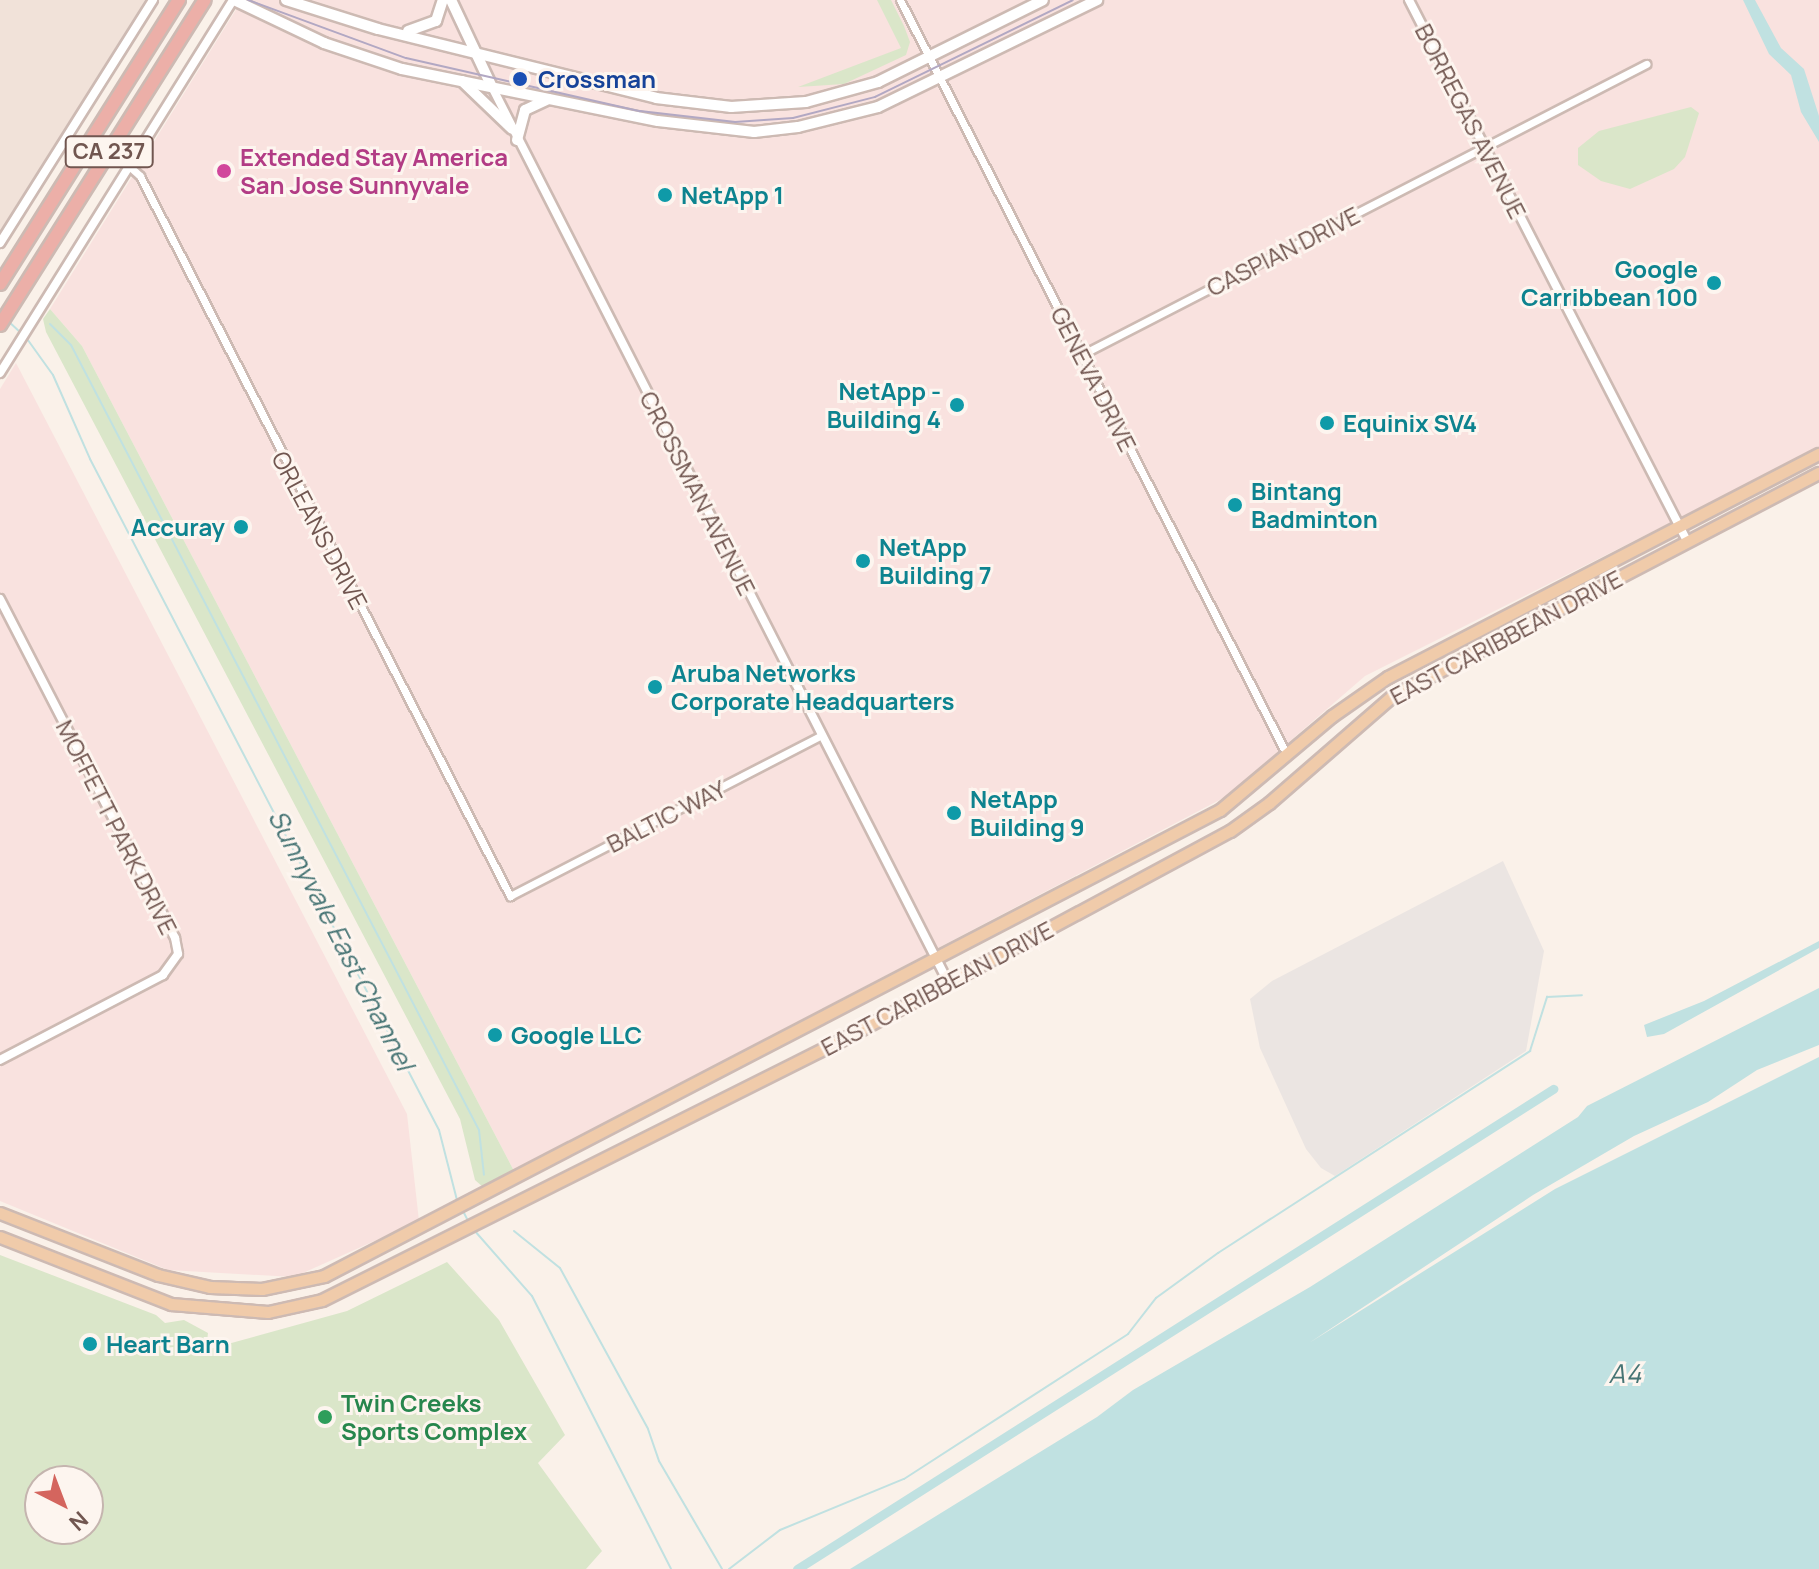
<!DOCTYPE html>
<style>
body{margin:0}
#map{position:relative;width:1819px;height:1569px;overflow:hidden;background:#faf1e9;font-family:Manrope,sans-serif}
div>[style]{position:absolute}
.residential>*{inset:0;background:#f1e2d9}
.commercial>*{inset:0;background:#f9e2df}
.industrial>*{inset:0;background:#ebe5e2}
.green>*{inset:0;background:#dae6c9}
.water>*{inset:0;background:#c0e1e1}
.stream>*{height:2px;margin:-1px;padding:0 1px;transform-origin:1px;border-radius:1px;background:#c0e1e1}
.canal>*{height:9px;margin:-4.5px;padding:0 4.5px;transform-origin:4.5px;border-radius:4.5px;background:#c0e1e1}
.roads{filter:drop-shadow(2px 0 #cdbab3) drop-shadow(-2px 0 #cdbab3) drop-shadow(0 2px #cdbab3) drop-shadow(0 -2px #cdbab3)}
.minor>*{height:7px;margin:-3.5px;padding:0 3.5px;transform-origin:3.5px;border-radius:3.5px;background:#fff}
.tertiary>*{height:8px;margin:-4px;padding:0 4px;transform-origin:4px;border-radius:4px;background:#fff}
.secondary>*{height:10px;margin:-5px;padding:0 5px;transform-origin:5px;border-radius:5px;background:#fff}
.primary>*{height:11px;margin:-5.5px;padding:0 5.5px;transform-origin:5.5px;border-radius:5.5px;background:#f0cbaa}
.motorway>*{height:12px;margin:-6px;padding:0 6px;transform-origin:6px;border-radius:6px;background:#ecafa8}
.tram>*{height:2px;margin:-1px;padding:0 1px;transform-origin:1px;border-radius:1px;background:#b2a8c3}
.dots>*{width:22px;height:22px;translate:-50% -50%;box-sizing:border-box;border:4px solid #fdf5ef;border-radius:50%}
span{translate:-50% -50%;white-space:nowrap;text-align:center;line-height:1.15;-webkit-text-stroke:6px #fdf5ef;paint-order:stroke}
.shield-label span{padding:2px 6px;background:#fdf5ef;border:2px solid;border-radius:6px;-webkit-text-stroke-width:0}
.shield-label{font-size:22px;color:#715650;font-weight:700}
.transit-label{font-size:24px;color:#164399;font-weight:700}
.left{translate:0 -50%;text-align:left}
.street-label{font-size:24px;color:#715650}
.hotel-label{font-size:24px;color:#b23c85;font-weight:700}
.culture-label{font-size:24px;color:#0d838f;font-weight:700}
.right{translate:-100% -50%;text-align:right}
.leisure-label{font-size:24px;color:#27864d;font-weight:700}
.water-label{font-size:26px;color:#467474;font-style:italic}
.north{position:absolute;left:24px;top:1465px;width:80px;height:80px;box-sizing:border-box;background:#fdf5ef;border:2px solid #c5b5af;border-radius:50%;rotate:138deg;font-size:22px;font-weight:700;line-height:32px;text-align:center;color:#715650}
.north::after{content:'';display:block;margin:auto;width:28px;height:36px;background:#d4655e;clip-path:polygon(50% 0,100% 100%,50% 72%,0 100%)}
</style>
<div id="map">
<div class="residential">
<i style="clip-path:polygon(0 0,145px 0,0 233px)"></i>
</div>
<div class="commercial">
<i style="clip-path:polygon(242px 0,1819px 0,1819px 448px,1365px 676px,1227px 796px,514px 1171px,82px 346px,50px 309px)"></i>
<i style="clip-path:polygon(16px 363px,407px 1114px,419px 1221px,294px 1277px,168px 1270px,0 1201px,0 389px)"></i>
</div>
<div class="industrial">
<i style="clip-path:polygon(1503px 861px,1544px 951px,1526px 1051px,1335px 1176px,1321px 1168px,1306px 1149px,1260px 1048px,1250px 999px,1272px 981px)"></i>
</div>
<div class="green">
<i style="clip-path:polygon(877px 0,891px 0,904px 26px,910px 42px,906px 55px,844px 84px,798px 87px,901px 48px)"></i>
<i style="clip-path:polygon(1691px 107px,1699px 113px,1685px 157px,1674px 169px,1630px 189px,1601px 181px,1578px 165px,1578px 148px,1599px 131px)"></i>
<i style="clip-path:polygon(50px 309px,82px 346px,514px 1171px,484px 1188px,475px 1180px,460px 1119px,46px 332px,43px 319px)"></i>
<i style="clip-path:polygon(evenodd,0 1255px,156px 1315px,165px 1323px,184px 1320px,208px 1333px,206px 1350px,347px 1311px,447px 1262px,499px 1320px,565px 1435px,538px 1463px,602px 1551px,586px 1569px,0 1569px,0 1255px,40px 1481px,88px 1481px,88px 1529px,40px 1529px,40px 1481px)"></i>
</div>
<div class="water">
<i style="clip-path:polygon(1743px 0,1755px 0,1781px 48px,1804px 69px,1819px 116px,1819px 142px,1801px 112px,1791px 75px,1769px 54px)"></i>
<i style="clip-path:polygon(1819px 941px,1819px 948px,1664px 1034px,1647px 1037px,1644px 1025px,1704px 1001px)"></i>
<i style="clip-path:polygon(1819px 988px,1819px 1045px,1757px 1070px,1708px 1102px,1634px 1136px,1533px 1195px,1309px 1343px,1555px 1189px,1819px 1057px,1819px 1569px,850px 1569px,1097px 1417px,1133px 1390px,1310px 1287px,1578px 1117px,1587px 1106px)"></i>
</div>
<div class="stream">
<i style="left:7px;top:320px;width:18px;rotate:43deg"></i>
<i style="left:50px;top:324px;width:30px;rotate:45deg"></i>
<i style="left:71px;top:345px;width:885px;rotate:62.54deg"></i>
<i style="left:479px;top:1130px;width:45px;rotate:83.7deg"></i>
<i style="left:25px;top:336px;width:48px;rotate:54.3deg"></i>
<i style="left:53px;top:375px;width:92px;rotate:66.2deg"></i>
<i style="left:90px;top:459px;width:756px;rotate:62.52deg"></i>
<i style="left:439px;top:1130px;width:72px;rotate:75.6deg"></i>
<i style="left:462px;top:1209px;width:13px;rotate:63deg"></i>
<i style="left:474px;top:1230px;width:88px;rotate:48.7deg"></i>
<i style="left:532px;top:1296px;width:306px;rotate:63deg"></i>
<i style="left:514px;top:1231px;width:59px;rotate:38.8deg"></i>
<i style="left:560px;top:1268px;width:183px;rotate:61.3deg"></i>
<i style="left:648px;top:1429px;width:34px;rotate:71deg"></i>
<i style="left:659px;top:1461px;width:125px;rotate:59.7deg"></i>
<i style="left:729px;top:1569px;width:64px;rotate:-37.4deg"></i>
<i style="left:780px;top:1530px;width:134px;rotate:-22.4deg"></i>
<i style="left:904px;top:1479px;width:267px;rotate:-32.9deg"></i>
<i style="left:1128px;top:1334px;width:46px;rotate:-52.1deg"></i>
<i style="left:1156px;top:1298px;width:77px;rotate:-36deg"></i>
<i style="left:1218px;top:1253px;width:372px;rotate:-32.9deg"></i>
<i style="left:1530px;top:1051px;width:57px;rotate:-72.5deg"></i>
<i style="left:1547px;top:997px;width:35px;rotate:-3deg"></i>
</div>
<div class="canal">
<i style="left:797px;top:1569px;width:896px;rotate:-32.41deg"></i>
</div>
<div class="roads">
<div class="minor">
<i style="left:900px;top:0;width:848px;rotate:62.86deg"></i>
<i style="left:129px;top:166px;width:15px;rotate:42deg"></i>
<i style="left:140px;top:176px;width:810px;rotate:62.8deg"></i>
<i style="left:510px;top:896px;width:351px;rotate:-27.3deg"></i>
<i style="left:1081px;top:355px;width:636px;rotate:-27.25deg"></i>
</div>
<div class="tertiary">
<i style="left:1409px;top:0;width:608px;rotate:62.8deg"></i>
<i style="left:492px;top:87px;width:1007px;rotate:63deg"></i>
<i style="left:0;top:243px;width:287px;rotate:-57.8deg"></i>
<i style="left:0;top:373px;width:440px;rotate:-58deg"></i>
<i style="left:0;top:599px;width:382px;rotate:62.7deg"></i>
<i style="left:175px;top:938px;width:16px;rotate:79deg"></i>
<i style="left:178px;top:954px;width:26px;rotate:126deg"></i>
<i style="left:163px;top:975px;width:184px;rotate:152.5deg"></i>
</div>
<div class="secondary">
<i style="left:234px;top:0;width:100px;rotate:25.5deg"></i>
<i style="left:324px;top:43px;width:82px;rotate:18.4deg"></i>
<i style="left:402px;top:69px;width:261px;rotate:11.5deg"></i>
<i style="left:658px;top:121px;width:97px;rotate:6.5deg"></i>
<i style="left:754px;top:132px;width:44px;rotate:-6.5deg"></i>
<i style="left:798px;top:127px;width:82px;rotate:-14deg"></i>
<i style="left:878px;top:107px;width:244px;rotate:-26deg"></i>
<i style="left:286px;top:0;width:96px;rotate:17.5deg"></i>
<i style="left:378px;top:29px;width:286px;rotate:13.9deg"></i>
<i style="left:656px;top:98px;width:76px;rotate:6.8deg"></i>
<i style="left:731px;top:107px;width:75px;rotate:-3.8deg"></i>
<i style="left:806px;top:102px;width:75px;rotate:-15.5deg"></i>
<i style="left:878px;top:82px;width:184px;rotate:-26.4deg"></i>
<i style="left:451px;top:0;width:96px;rotate:64.8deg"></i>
<i style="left:408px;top:31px;width:30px;rotate:-20deg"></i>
<i style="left:436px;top:21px;width:22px;rotate:-72deg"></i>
<i style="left:462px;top:81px;width:69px;rotate:43.8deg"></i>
<i style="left:517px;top:140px;width:31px;rotate:-75deg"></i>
<i style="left:525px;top:110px;width:26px;rotate:-25deg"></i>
</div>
<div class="primary">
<i style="left:0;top:1213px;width:170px;rotate:21.4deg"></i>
<i style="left:158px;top:1275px;width:53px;rotate:13deg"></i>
<i style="left:210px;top:1287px;width:52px;rotate:2.2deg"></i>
<i style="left:262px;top:1289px;width:63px;rotate:-11.8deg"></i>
<i style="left:324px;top:1276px;width:1010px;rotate:-27.48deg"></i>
<i style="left:1220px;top:810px;width:146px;rotate:-40deg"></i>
<i style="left:1332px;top:716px;width:68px;rotate:-34.9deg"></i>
<i style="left:1388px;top:677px;width:485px;rotate:-27.4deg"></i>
<i style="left:0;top:1237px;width:184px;rotate:21.4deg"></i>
<i style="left:171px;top:1304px;width:97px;rotate:4.7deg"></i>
<i style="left:268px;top:1312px;width:55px;rotate:-12.5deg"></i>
<i style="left:322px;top:1300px;width:587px;rotate:-26.61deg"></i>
<i style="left:847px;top:1037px;width:435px;rotate:-28.3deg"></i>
<i style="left:1230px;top:831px;width:48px;rotate:-35.7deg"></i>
<i style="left:1269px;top:803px;width:163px;rotate:-41deg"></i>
<i style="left:1392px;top:696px;width:482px;rotate:-27.6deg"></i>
</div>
<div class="motorway">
<i style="left:0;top:284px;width:336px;rotate:-57.8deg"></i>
<i style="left:0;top:325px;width:384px;rotate:-57.8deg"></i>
</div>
</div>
<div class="tram">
<i style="left:248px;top:0;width:168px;rotate:20.2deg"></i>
<i style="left:406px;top:58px;width:240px;rotate:12.8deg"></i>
<i style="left:640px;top:111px;width:96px;rotate:6.6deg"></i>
<i style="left:735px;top:122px;width:58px;rotate:-3.9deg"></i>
<i style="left:793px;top:118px;width:85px;rotate:-14.4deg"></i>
<i style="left:875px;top:97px;width:220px;rotate:-26.1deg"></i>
</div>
<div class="dots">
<i style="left:520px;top:79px;background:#1a4fb4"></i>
<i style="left:224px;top:171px;background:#d1479c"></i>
<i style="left:665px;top:195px;background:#0f9aa8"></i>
<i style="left:1714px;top:283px;background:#0f9aa8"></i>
<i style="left:957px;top:405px;background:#0f9aa8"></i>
<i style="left:1327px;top:423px;background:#0f9aa8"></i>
<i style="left:1235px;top:505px;background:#0f9aa8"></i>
<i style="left:241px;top:527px;background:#0f9aa8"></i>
<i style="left:863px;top:561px;background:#0f9aa8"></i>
<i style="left:655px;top:687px;background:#0f9aa8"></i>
<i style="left:954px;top:813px;background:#0f9aa8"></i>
<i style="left:495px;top:1035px;background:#0f9aa8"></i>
<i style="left:90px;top:1344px;background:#0f9aa8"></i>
<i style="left:325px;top:1417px;background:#2e9e5b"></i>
</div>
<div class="shield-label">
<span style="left:109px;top:152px">CA 237</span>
</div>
<div class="transit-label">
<span class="left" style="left:538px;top:79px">Crossman</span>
</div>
<div class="street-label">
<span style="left:1471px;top:121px;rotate:63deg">BORREGAS AVENUE</span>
<span style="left:1283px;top:251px;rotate:-27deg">CASPIAN DRIVE</span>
<span style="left:1094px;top:379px;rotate:63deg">GENEVA DRIVE</span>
<span style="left:698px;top:493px;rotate:63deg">CROSSMAN AVENUE</span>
<span style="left:320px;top:530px;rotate:62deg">ORLEANS DRIVE</span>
<span style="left:1506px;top:637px;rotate:-28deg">EAST CARIBBEAN DRIVE</span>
<span style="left:666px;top:816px;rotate:-27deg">BALTIC WAY</span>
<span style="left:117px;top:827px;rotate:63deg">MOFFETT PARK DRIVE</span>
<span style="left:937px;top:988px;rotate:-28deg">EAST CARIBBEAN DRIVE</span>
</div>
<div class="hotel-label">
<span class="left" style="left:240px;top:171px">Extended Stay America<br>San Jose Sunnyvale</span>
</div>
<div class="culture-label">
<span class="left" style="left:681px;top:195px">NetApp 1</span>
<span class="right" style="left:1698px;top:283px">Google<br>Carribbean 100</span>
<span class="right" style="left:941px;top:405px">NetApp -<br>Building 4</span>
<span class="left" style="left:1343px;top:423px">Equinix SV4</span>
<span class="left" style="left:1251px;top:505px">Bintang<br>Badminton</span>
<span class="right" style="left:225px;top:527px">Accuray</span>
<span class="left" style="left:879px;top:561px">NetApp<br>Building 7</span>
<span class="left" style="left:671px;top:687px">Aruba Networks<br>Corporate Headquarters</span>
<span class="left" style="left:970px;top:813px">NetApp<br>Building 9</span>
<span class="left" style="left:511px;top:1035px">Google LLC</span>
<span class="left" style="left:106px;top:1344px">Heart Barn</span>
</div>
<div class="leisure-label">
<span class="left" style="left:341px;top:1417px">Twin Creeks<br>Sports Complex</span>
</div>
<div class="water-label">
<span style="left:341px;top:940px;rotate:63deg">Sunnyvale East Channel</span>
<span style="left:1625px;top:1374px">A4</span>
</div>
<div class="north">N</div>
</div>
